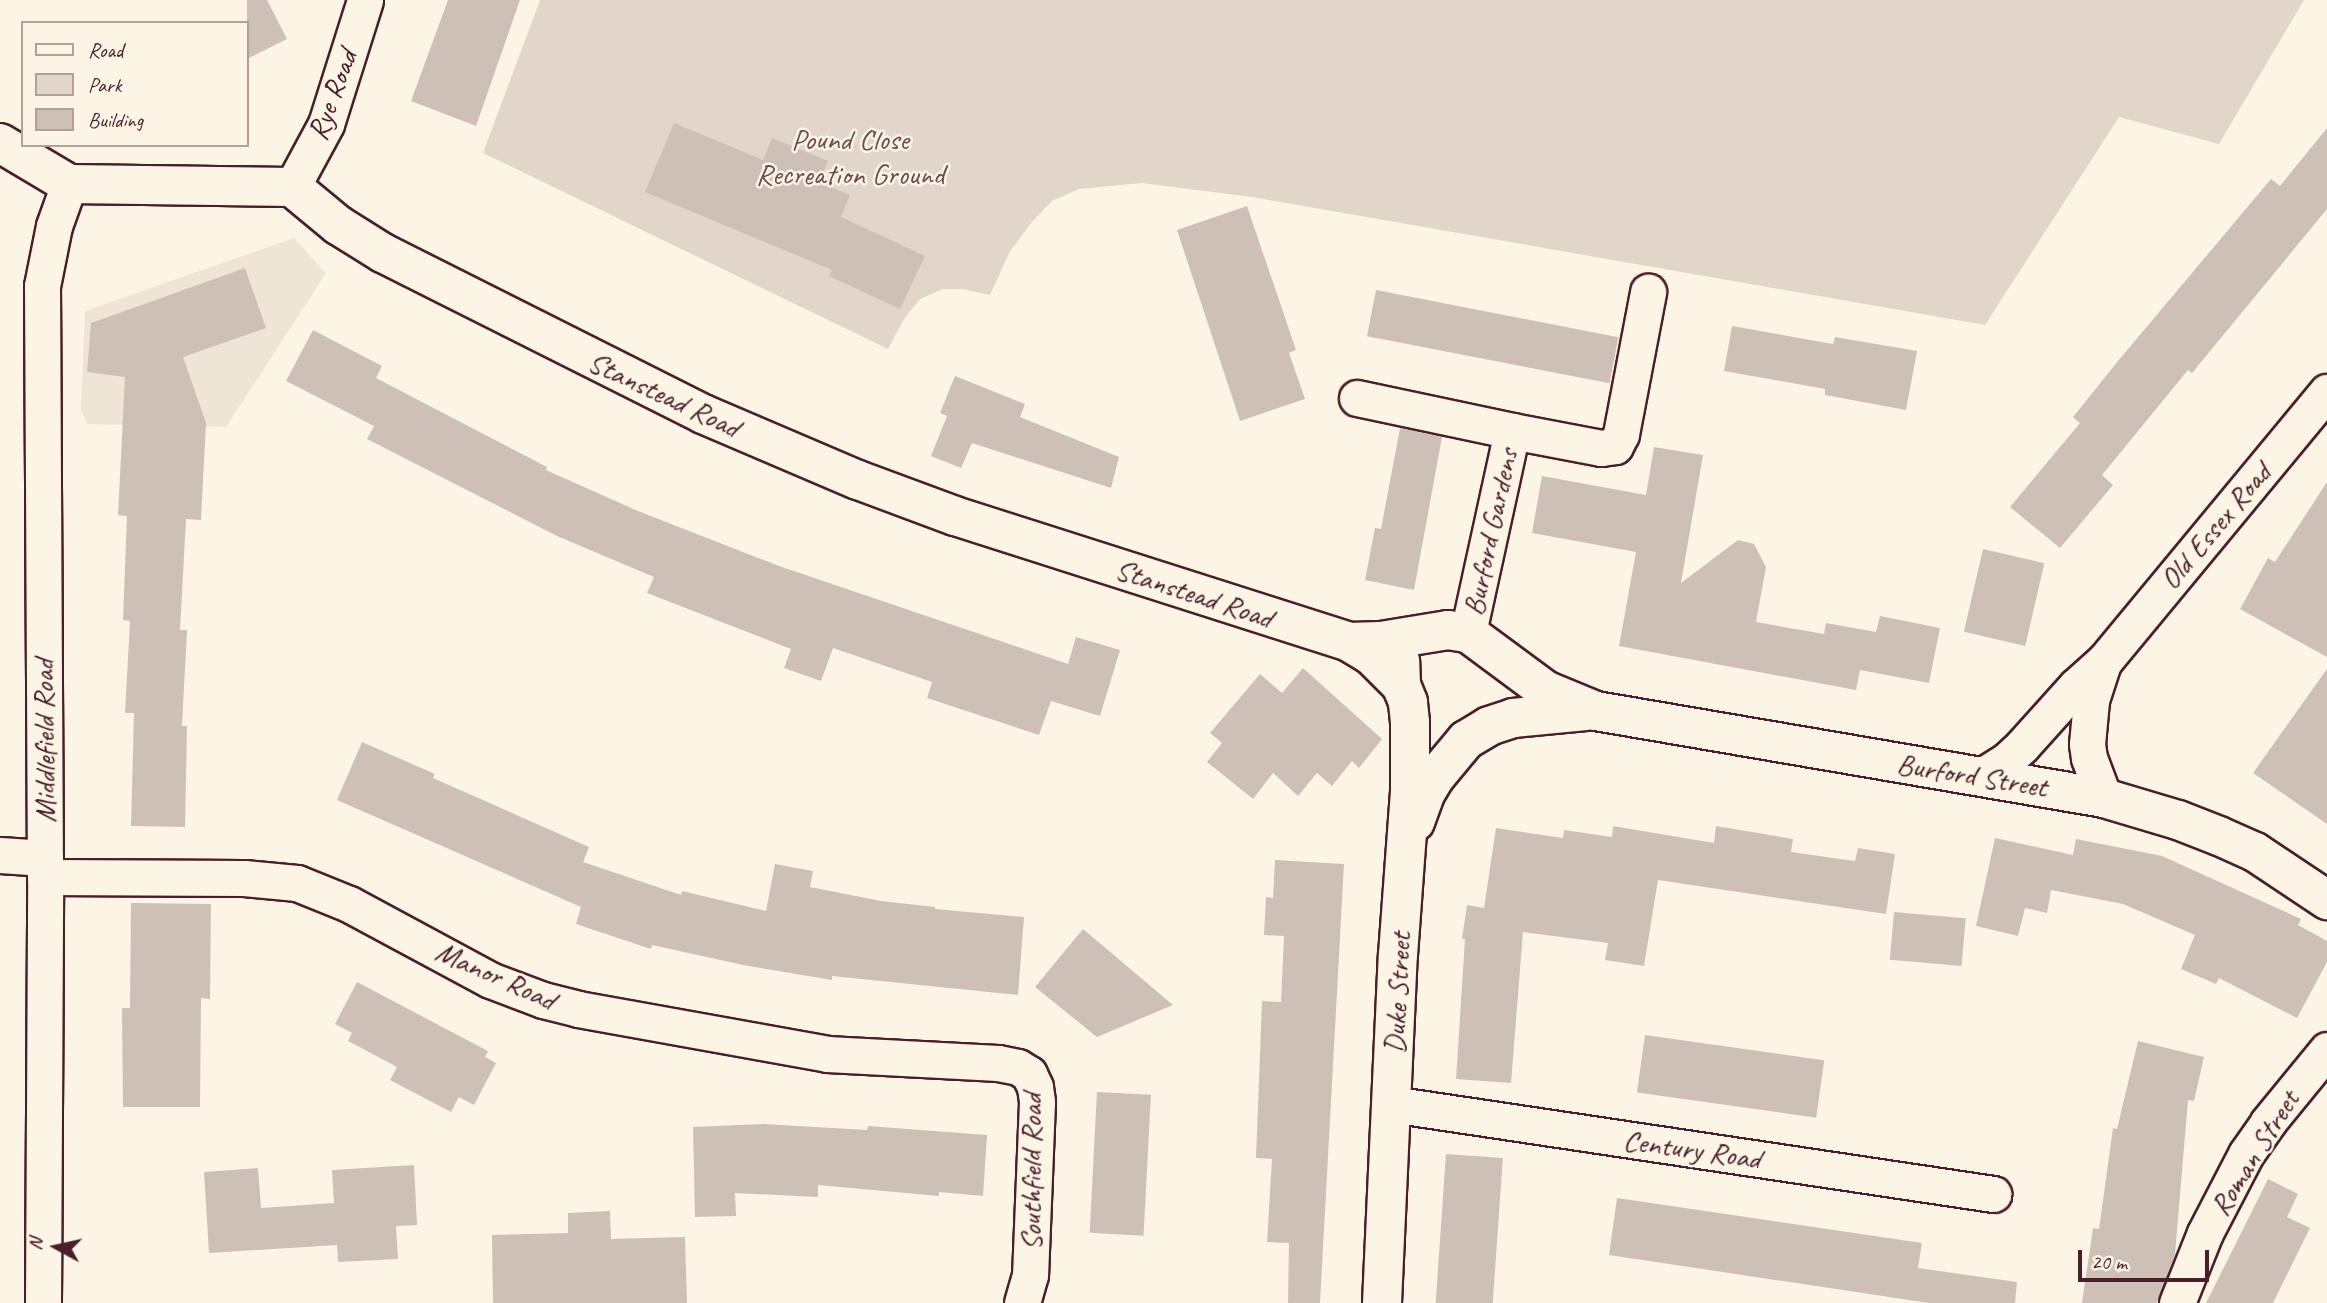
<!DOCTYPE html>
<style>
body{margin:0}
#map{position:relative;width:2327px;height:1303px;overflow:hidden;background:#fcf5e5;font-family:Caveat,sans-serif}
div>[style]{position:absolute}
.built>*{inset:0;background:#eee5d7}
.green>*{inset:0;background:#e2d5ca}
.building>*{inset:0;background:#cfc0b7;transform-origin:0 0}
.roads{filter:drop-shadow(2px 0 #4a1f2b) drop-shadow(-2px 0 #4a1f2b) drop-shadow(0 2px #4a1f2b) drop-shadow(0 -2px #4a1f2b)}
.minor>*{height:35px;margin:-17.5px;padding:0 17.5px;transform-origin:17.5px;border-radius:17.5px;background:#fcf5e5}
.tertiary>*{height:38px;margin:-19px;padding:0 19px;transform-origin:19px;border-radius:19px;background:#fcf5e5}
span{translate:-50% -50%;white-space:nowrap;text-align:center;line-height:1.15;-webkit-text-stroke:5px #fcf5e5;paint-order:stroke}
.street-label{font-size:30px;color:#4a1f2b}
.park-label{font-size:30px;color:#704c53}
.legend{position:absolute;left:21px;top:21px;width:228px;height:126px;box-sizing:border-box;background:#fcf5e5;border:2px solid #b59f9b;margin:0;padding:9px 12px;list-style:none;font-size:21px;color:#4a1f2b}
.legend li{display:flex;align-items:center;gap:14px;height:35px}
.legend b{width:35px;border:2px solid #b59f9b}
.north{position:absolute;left:21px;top:1212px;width:70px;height:70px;-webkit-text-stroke:5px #fcf5e5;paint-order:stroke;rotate:278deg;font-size:19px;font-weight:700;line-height:28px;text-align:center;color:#4a1f2b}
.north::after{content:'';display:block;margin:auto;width:24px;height:32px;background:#4a1f2b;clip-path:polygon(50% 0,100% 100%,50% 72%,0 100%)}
.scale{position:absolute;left:2078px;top:1250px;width:131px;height:32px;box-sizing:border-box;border:4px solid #4a1f2b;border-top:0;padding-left:9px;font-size:21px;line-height:24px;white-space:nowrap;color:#4a1f2b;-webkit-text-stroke:5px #fcf5e5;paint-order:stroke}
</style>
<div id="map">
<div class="built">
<i style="clip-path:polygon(294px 238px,326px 273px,226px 427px,87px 424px,81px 410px,85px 311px)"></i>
</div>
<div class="green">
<i style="clip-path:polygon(540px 0,2304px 0,2219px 144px,2119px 117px,1985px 325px,1252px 197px,1142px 183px,1079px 189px,1052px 201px,1032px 222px,1010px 251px,990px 295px,962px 289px,943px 289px,920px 299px,904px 319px,888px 349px,483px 153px)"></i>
</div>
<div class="building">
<i style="clip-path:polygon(247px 0,267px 0,287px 39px,247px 59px)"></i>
<i style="clip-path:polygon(448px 0,520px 0,476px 126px,411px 101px)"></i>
<i style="clip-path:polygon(674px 123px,763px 160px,772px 138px,828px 161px,819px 182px,850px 195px,841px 217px,925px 256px,900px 309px,829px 276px,832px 270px,645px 192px)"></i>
<i style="clip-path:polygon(2327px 128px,2327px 209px,2192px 373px,2188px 370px,2102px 475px,2113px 485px,2060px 548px,2010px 507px,2080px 423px,2073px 417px,2118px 361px,2271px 179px,2280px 186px)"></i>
<i style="clip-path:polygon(1247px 206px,1296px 350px,1289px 353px,1305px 399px,1240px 421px,1177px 230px)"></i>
<i style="clip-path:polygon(245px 268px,266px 328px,183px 357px,206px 423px,201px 520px,186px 519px,180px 630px,187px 630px,182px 726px,187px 726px,185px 827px,131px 826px,134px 713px,125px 713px,130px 621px,123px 620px,127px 516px,118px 515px,125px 377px,87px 372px,91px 323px)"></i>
<i style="left:1376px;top:290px;width:247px;height:47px;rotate:11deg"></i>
<i style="clip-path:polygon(1732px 326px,1833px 344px,1835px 337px,1917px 351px,1906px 410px,1825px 395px,1825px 389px,1724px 371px)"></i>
<i style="clip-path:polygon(313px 330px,382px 366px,376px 378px,547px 467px,546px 470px,638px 511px,779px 566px,1068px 664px,1076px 637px,1120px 650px,1100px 716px,1051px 701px,1039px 735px,927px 698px,932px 682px,833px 648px,821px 681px,784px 668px,791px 649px,647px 593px,654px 577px,557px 536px,367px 439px,374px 426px,286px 381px)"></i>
<i style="clip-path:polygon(955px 376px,1025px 404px,1020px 417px,1119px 457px,1111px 488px,972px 443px,961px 468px,931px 456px,947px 416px,940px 413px)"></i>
<i style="clip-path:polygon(1400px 428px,1442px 437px,1414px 590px,1365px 580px,1375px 528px,1381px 529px)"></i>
<i style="clip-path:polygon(1654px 447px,1703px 455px,1681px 583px,1738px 540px,1754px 544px,1766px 567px,1756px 622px,1824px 634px,1826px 623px,1876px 632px,1880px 616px,1940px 628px,1929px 683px,1860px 670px,1856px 690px,1619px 646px,1636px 552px,1532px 533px,1542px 476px,1646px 495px)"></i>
<i style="clip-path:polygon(2327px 482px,2327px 657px,2240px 609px,2268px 558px,2275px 562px)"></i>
<i style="left:1983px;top:549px;width:63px;height:85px;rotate:13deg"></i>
<i style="clip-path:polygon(1303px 668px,1382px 739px,1359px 768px,1352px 761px,1332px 786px,1317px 773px,1298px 796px,1273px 773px,1253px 799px,1207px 762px,1222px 743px,1210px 733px,1260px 674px,1282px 693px)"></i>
<i style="clip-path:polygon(2327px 669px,2327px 824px,2253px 773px)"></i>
<i style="clip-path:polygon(362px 742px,435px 774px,433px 778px,589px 847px,583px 862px,681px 895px,682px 891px,766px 911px,775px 864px,813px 871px,810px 887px,881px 901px,935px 907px,935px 909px,1024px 917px,1018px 995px,832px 976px,832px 980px,743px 965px,652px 945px,651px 949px,576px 924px,581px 907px,337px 800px)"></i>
<i style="clip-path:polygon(1613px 826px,1714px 843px,1716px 826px,1793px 839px,1791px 852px,1855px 861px,1858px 848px,1895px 854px,1886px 914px,1658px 880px,1644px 966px,1605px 960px,1608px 943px,1523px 932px,1511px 1083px,1456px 1079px,1465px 939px,1462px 939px,1467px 905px,1484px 908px,1496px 828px,1563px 838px,1564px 830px,1612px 837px)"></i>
<i style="clip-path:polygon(1995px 838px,2073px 855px,2076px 839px,2162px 856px,2301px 919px,2298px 925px,2327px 941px,2327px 962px,2297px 1018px,2219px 978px,2216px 984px,2181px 969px,2195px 935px,2123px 904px,2051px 890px,2047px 913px,2025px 908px,2018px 936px,1976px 926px)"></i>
<i style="clip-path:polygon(1275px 860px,1344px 864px,1320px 1303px,1288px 1303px,1289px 1243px,1267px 1242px,1272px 1159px,1256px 1158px,1262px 1001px,1281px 1002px,1284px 936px,1264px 935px,1266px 897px,1273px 898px)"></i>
<i style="clip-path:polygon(131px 903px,211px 904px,210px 999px,201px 998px,200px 1107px,123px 1107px,122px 1008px,130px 1008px)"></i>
<i style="left:1894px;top:912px;width:72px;height:48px;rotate:5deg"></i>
<i style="clip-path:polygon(1083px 929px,1115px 956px,1173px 1005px,1097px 1037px,1035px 987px)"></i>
<i style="clip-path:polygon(357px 982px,488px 1051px,485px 1057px,496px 1063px,474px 1105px,459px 1097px,451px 1112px,390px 1080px,397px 1067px,348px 1041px,352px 1033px,335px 1024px)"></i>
<i style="left:1645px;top:1035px;width:181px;height:58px;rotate:8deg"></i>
<i style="clip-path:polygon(2138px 1041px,2204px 1057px,2194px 1101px,2188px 1100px,2175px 1254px,2157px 1303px,2082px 1303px,2093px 1228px,2099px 1229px,2113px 1128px,2117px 1129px)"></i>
<i style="left:1097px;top:1092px;width:54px;height:141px;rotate:3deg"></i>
<i style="clip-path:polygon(764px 1124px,867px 1130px,868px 1126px,987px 1135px,983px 1196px,939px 1192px,939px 1196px,818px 1185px,818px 1197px,735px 1193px,736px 1216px,695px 1217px,693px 1127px)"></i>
<i style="left:1446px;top:1154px;width:57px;height:149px;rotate:4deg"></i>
<i style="clip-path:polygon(414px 1165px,417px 1225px,396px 1226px,398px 1259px,338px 1262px,337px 1245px,209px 1253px,204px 1172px,258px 1168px,261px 1208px,334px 1203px,332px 1170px)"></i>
<i style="clip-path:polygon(2268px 1179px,2298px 1194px,2287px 1217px,2310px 1228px,2273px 1303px,2206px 1303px)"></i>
<i style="clip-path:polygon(1617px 1198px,1922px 1243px,1918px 1268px,2017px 1282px,2015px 1303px,1929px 1303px,1609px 1255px)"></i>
<i style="clip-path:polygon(610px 1211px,611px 1239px,685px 1237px,687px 1303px,493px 1303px,492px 1235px,568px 1233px,568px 1213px)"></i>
</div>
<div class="roads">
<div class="minor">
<i style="left:292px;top:187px;width:72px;rotate:-61.6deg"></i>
<i style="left:326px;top:124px;width:130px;rotate:-72.5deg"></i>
<i style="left:1357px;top:398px;width:158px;rotate:12deg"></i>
<i style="left:1512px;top:431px;width:207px;rotate:102.3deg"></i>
<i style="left:1512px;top:431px;width:91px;rotate:10.8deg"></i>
<i style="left:1601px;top:448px;width:14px;rotate:-8deg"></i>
<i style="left:1615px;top:446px;width:13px;rotate:-63deg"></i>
<i style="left:1621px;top:434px;width:145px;rotate:-79.2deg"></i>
<i style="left:2103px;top:663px;width:40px;rotate:108deg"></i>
<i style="left:2091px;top:701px;width:43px;rotate:95.3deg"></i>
<i style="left:2087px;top:744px;width:14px;rotate:82deg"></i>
<i style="left:2089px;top:758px;width:43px;rotate:69.4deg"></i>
<i style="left:1980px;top:777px;width:31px;rotate:-32deg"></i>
<i style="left:2006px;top:761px;width:22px;rotate:-43deg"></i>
<i style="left:2022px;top:746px;width:81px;rotate:-48deg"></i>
<i style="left:2076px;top:686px;width:39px;rotate:-42deg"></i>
<i style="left:2105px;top:660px;width:348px;rotate:-50.4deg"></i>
<i style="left:0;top:855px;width:45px;rotate:3.8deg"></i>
<i style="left:45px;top:877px;width:199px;rotate:0.3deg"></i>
<i style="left:244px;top:878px;width:53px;rotate:5.4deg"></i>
<i style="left:297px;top:883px;width:56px;rotate:22deg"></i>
<i style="left:349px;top:904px;width:160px;rotate:28.3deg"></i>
<i style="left:490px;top:980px;width:57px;rotate:20.7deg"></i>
<i style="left:543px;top:1000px;width:36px;rotate:14deg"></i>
<i style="left:578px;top:1009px;width:253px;rotate:10.2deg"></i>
<i style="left:827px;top:1054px;width:171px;rotate:3deg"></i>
<i style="left:998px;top:1063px;width:20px;rotate:11deg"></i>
<i style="left:1018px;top:1067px;width:13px;rotate:32deg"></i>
<i style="left:1029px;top:1074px;width:14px;rotate:65deg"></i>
<i style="left:1035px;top:1087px;width:15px;rotate:82deg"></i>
<i style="left:1037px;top:1102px;width:173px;rotate:92.3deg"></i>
<i style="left:1030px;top:1275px;width:29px;rotate:106deg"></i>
<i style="left:1391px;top:1104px;width:609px;rotate:8.5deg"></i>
<i style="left:43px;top:1303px;width:426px;rotate:-89.7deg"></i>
<i style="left:45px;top:877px;width:591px;rotate:-90.29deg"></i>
<i style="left:42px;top:286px;width:61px;rotate:-78.7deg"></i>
<i style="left:54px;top:226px;width:45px;rotate:-70.3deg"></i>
<i style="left:2177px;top:1303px;width:75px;rotate:-68.2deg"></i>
<i style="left:2205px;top:1233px;width:89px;rotate:-62.6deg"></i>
<i style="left:2246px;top:1154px;width:39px;rotate:-55deg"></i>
<i style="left:2268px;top:1122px;width:93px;rotate:-50.7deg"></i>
</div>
<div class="tertiary">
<i style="left:0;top:143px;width:80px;rotate:30.7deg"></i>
<i style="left:69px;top:184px;width:223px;rotate:0.8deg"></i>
<i style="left:292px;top:187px;width:60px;rotate:39.6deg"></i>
<i style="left:338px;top:225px;width:53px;rotate:31.9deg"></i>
<i style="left:383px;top:253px;width:358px;rotate:26.7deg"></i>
<i style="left:703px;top:414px;width:168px;rotate:23.1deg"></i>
<i style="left:858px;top:480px;width:103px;rotate:20.4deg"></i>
<i style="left:955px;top:516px;width:414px;rotate:17.7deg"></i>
<i style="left:1349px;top:642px;width:27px;rotate:31deg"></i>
<i style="left:1372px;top:656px;width:41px;rotate:45deg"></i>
<i style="left:1349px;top:642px;width:32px;rotate:-2deg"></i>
<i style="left:1381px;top:641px;width:68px;rotate:-9.3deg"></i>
<i style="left:1448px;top:630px;width:20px;rotate:9deg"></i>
<i style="left:1468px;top:633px;width:96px;rotate:36.5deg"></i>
<i style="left:1545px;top:690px;width:55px;rotate:22.4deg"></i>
<i style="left:1596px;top:711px;width:515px;rotate:9.72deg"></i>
<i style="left:2104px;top:798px;width:77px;rotate:16.6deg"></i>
<i style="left:2178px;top:820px;width:44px;rotate:21.3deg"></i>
<i style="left:2219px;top:836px;width:39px;rotate:24deg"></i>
<i style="left:2255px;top:852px;width:87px;rotate:33.7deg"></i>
<i style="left:1415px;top:822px;width:30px;rotate:-70deg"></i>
<i style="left:1425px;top:794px;width:21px;rotate:-59deg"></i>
<i style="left:1436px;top:776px;width:47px;rotate:-50.2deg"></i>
<i style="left:1466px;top:740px;width:27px;rotate:-31deg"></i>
<i style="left:1489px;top:726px;width:25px;rotate:-18deg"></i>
<i style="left:1513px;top:718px;width:73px;rotate:-5.5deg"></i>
<i style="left:1382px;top:1303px;width:348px;rotate:-87.4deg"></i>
<i style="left:1398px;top:955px;width:165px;rotate:-85.8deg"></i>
<i style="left:1410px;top:790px;width:68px;rotate:-90deg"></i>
<i style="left:1410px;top:722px;width:20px;rotate:-96deg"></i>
<i style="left:1408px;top:702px;width:18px;rotate:-112deg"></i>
<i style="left:1401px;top:685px;width:24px;rotate:-92deg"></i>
</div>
</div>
<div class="street-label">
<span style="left:332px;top:95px;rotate:-70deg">Rye Road</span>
<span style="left:664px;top:394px;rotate:25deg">Stanstead Road</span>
<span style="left:2215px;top:526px;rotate:-50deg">Old Essex Road</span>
<span style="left:1490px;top:532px;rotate:-78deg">Burford Gardens</span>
<span style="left:1194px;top:593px;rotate:18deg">Stanstead Road</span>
<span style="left:44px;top:741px;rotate:-91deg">Middlefield Road</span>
<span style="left:1972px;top:775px;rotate:9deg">Burford Street</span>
<span style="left:496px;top:975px;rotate:24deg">Manor Road</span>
<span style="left:1397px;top:993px;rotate:-87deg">Duke Street</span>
<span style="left:1692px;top:1149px;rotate:8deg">Century Road</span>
<span style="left:2254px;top:1153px;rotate:-58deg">Roman Street</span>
<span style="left:1031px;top:1172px;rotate:-90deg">Southfield Road</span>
</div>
<div class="park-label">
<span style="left:850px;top:156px">Pound Close<br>Recreation Ground</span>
</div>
<ul class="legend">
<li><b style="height:9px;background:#fcf5e5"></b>Road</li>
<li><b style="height:19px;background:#e2d5ca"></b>Park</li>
<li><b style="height:19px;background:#cfc0b7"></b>Building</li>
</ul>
<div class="north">N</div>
<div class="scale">20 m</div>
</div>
